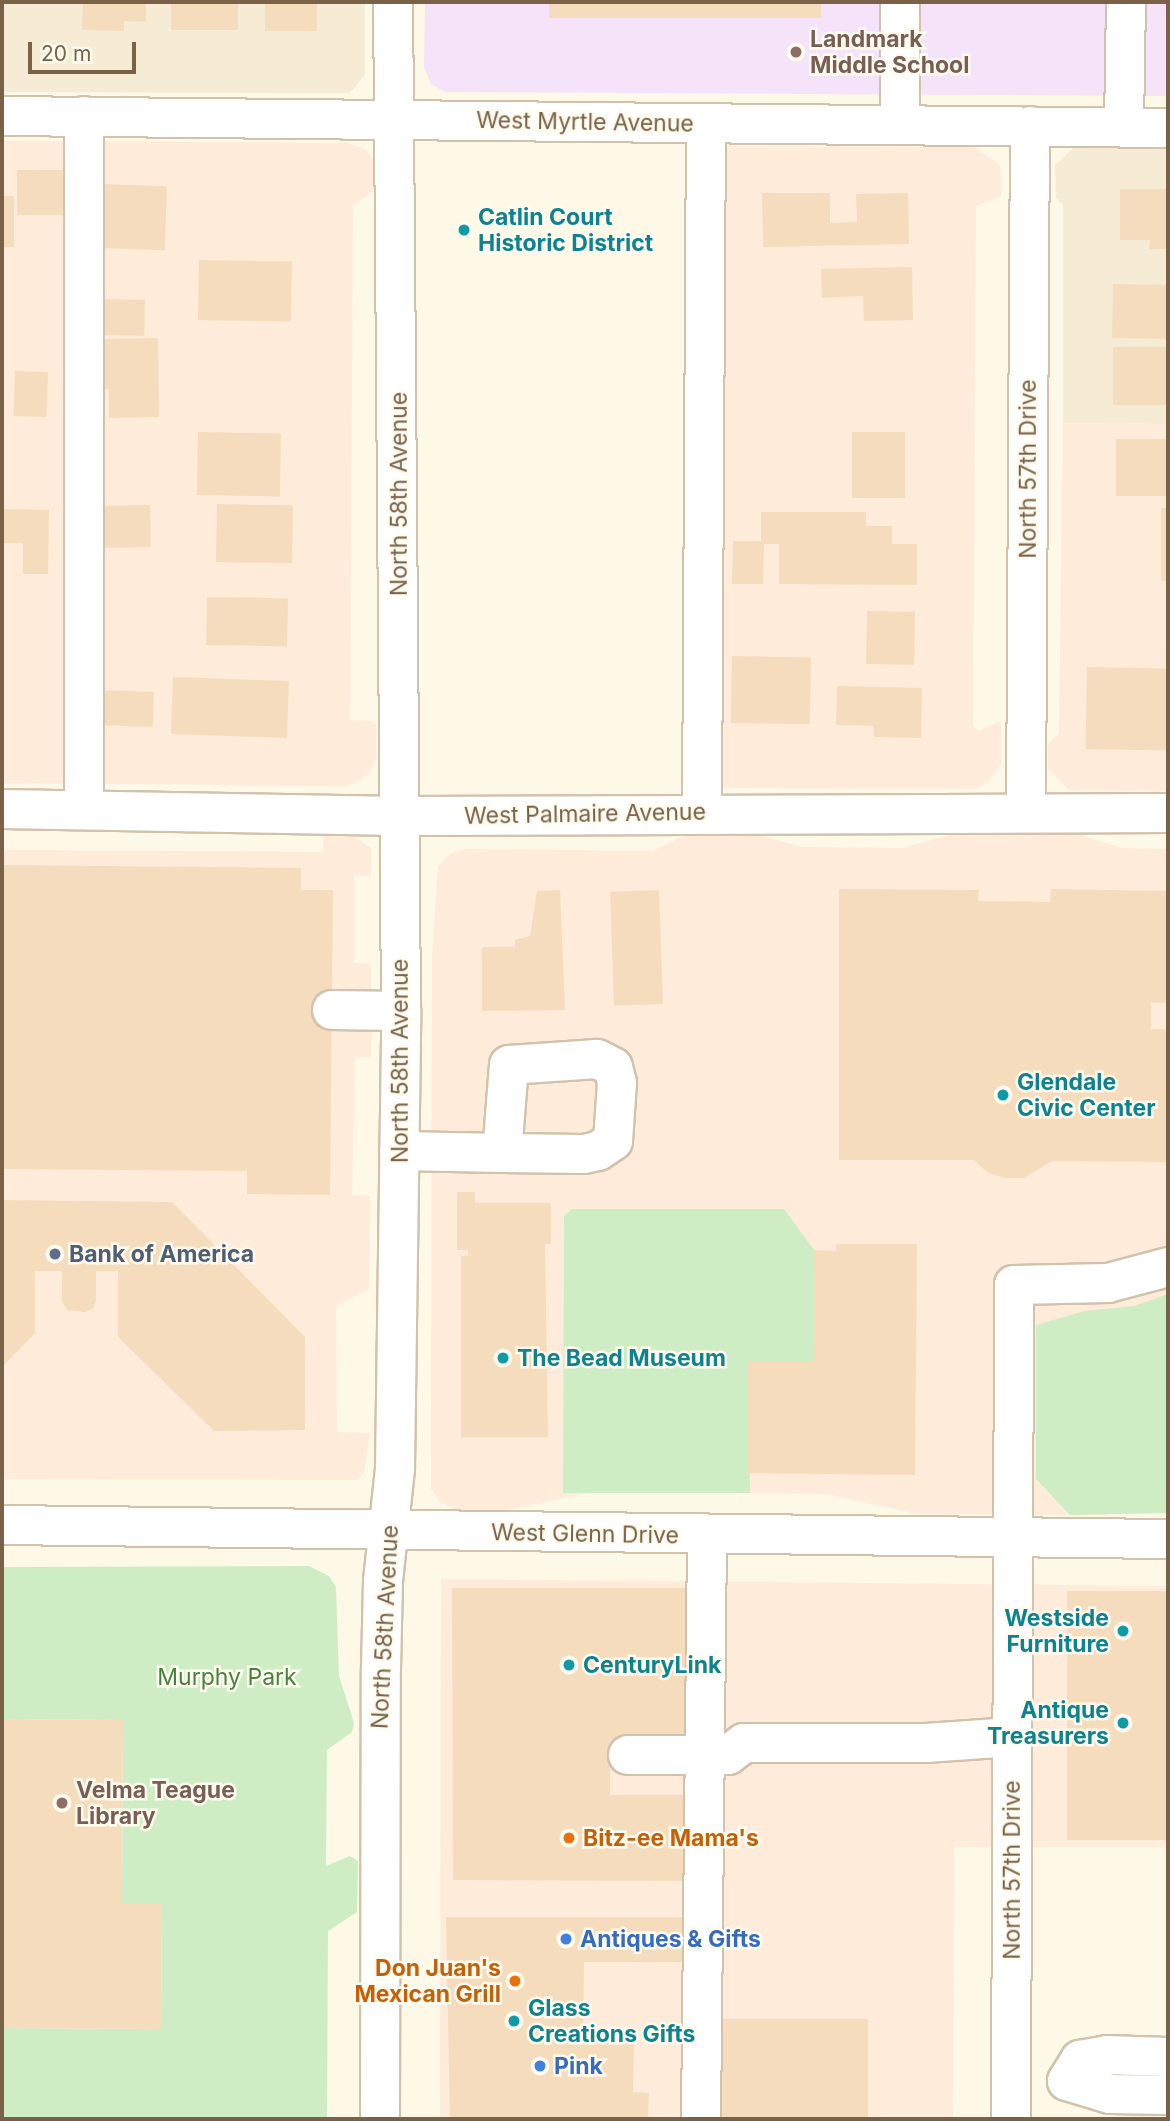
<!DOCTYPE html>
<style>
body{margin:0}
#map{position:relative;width:1170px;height:2121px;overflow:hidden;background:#fef8e7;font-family:Inter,sans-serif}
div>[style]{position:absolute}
.residential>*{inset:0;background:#f6ecd5}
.commercial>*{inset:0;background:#feebda}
.education>*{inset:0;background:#f5e3fa}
.green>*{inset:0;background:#ceedc4}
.building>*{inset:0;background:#f5dcbd;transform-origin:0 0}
.roads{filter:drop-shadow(2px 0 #d1c2ab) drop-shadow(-2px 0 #d1c2ab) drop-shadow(0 2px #d1c2ab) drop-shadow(0 -2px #d1c2ab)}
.minor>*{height:38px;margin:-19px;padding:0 19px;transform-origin:19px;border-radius:19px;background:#fff}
.dots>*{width:19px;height:19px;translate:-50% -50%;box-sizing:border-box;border:4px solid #fffbef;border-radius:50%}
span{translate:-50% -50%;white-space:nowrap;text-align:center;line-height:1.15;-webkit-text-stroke:5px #fffbef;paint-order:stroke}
.education-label{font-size:23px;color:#785e54;font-weight:700}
.left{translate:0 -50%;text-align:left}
.street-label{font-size:23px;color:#7a6249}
.culture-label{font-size:23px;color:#0d838f;font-weight:700}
.right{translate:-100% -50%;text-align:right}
.service-label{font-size:23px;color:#4e5e75;font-weight:700}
.park-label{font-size:23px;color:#498140}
.food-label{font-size:23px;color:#c56008;font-weight:700}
.shop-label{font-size:23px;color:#366cbe;font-weight:700}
.frame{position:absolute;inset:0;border:4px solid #7a6249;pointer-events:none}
.scale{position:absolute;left:28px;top:42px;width:108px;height:32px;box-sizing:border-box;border:4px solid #7a6249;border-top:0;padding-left:9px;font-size:21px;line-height:24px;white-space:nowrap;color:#7a6249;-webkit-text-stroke:5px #fffbef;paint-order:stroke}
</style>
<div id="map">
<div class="residential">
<i style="clip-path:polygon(2px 2px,365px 2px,365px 75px,350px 93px,2px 92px)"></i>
<i style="clip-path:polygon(1074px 147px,1168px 148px,1168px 424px,1063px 423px,1063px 205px,1056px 198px,1055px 165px)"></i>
</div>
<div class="commercial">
<i style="clip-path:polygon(2px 141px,348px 143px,366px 150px,376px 164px,378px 189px,353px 205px,350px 720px,373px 721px,376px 725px,376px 759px,369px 773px,357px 782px,344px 786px,2px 783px)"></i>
<i style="clip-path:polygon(695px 146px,974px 147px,1000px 165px,1001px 196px,976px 206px,973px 725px,978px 731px,1001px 721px,1001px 764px,990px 780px,976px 789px,691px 788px)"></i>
<i style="clip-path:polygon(1063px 423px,1168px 424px,1168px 791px,1069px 790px,1048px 769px,1048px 744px,1059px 733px)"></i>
<i style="clip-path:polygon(689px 833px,752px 833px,801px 847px,902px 848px,950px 835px,1080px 835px,1122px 848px,1168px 849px,1168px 1501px,1107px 1515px,917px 1514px,828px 1494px,598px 1491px,507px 1510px,457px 1510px,440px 1502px,431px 1489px,431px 1422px,432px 956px,438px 867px,450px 854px,464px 849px,652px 851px)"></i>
<i style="clip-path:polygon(324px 836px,353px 836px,371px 848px,371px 876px,354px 876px,354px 963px,371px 964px,371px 1058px,355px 1057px,352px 1195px,370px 1196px,369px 1289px,336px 1306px,337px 1432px,370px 1433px,364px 1473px,357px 1480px,2px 1479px,2px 850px,323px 852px)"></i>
<i style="clip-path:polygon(441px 1579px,1168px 1586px,1168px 1847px,954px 1847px,953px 2119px,440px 2119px)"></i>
</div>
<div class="education">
<i style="clip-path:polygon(425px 2px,1168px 2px,1168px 96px,445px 92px,431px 84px,424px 67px)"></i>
</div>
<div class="green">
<i style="clip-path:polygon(572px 1209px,784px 1209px,814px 1250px,813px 1362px,748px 1362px,750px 1493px,563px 1493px,564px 1216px)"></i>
<i style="clip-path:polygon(1168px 1294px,1168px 1513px,1070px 1515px,1036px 1479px,1036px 1325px,1084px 1311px,1134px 1306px)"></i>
<i style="clip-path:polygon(309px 1566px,329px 1576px,336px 1587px,339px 1676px,354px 1723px,352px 1732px,327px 1750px,326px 1866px,350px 1856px,358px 1861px,357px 1912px,328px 1931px,327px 2119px,2px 2119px,2px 2028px,161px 2029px,162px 1905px,122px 1904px,123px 1720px,2px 1719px,2px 1567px)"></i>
</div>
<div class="building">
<i style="clip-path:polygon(83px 2px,146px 2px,146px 22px,124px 21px,124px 31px,82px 30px)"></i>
<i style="left:171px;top:2px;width:67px;height:28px"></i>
<i style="left:265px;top:2px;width:52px;height:29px"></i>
<i style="left:549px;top:2px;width:272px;height:16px"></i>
<i style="left:17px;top:170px;width:46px;height:45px"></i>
<i style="left:103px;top:184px;width:64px;height:64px;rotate:2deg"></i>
<i style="clip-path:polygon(1120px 189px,1168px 189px,1168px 249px,1149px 249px,1150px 240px,1120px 240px)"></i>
<i style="clip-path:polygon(762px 193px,830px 193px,830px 223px,857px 222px,856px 194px,908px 193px,909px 244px,763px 247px)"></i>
<i style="left:2px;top:196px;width:12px;height:51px"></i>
<i style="left:199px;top:260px;width:93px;height:60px;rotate:1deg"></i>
<i style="clip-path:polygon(912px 267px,913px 320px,864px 321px,863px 296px,822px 298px,821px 269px)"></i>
<i style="left:1113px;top:284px;width:55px;height:54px;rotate:1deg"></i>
<i style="left:97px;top:299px;width:48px;height:36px;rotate:1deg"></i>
<i style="clip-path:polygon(158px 338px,159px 417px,109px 418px,109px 389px,98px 389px,97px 339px)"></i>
<i style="left:1113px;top:347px;width:55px;height:58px"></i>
<i style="left:15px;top:371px;width:33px;height:45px;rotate:2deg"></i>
<i style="left:198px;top:432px;width:83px;height:63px;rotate:1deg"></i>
<i style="left:852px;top:432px;width:53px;height:66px"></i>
<i style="left:1168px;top:439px;width:57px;height:52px;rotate:90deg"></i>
<i style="left:217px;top:504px;width:76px;height:58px;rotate:1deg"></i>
<i style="left:150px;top:505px;width:42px;height:51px;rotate:89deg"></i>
<i style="left:1161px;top:508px;width:7px;height:73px"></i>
<i style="clip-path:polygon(2px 509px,49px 510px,48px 574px,23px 574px,23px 543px,2px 543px)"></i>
<i style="clip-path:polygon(761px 512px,866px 512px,866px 526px,892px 526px,892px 544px,917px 544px,917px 585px,779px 584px,779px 544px,764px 544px,763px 584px,732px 584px,733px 541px,761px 541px)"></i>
<i style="left:207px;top:597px;width:81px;height:48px;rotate:1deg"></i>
<i style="left:867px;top:611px;width:48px;height:53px;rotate:1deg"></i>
<i style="left:732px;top:656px;width:79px;height:67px;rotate:1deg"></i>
<i style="left:1087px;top:667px;width:81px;height:82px;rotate:1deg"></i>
<i style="left:173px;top:677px;width:116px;height:57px;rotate:2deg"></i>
<i style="clip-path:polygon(837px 686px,922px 688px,921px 738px,874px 737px,874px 726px,836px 725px)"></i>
<i style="left:99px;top:690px;width:55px;height:35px;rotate:2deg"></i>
<i style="clip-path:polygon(2px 865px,301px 868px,301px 890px,333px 890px,330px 1195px,247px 1194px,247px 1171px,2px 1169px)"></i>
<i style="clip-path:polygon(839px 889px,979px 890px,978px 901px,1050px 902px,1051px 889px,1168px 891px,1168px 1003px,1151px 1003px,1151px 1029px,1168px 1029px,1168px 1162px,1052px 1161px,1024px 1178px,1005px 1178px,988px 1173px,974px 1160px,839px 1160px)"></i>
<i style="clip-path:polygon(560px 890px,565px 1010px,482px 1011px,482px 947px,515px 947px,515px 940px,530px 936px,537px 891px)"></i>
<i style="left:659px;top:890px;width:114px;height:49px;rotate:88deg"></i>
<i style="clip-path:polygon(457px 1192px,475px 1192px,475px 1203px,551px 1203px,551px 1244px,545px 1244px,548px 1437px,461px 1437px,461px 1256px,468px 1256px,468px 1250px,457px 1250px)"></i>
<i style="clip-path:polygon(2px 1200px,172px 1202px,305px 1337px,305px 1430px,214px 1431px,118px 1337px,118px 1271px,96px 1271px,96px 1301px,93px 1309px,85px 1312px,67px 1310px,62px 1301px,62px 1271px,35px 1271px,35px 1333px,2px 1367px)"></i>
<i style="clip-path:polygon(836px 1244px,917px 1244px,915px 1475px,748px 1473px,748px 1362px,813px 1362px,814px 1250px,836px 1251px)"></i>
<i style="clip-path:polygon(452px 1588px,687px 1588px,685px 1742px,610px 1741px,610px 1795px,685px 1795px,685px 1881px,453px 1880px)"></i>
<i style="left:1067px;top:1591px;width:101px;height:249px"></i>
<i style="clip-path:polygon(2px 1719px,123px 1720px,122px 1904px,162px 1904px,161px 2029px,2px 2028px)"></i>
<i style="clip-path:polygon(446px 1917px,687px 1917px,687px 1962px,584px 1962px,583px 2041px,634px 2042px,633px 2092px,649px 2093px,648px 2119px,450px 2119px)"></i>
<i style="left:715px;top:2019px;width:153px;height:100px"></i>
</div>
<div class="roads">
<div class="minor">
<i style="left:2px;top:116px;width:1166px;rotate:0.59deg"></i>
<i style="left:84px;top:116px;width:693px;rotate:90deg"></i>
<i style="left:900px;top:125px;width:123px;rotate:-90deg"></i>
<i style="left:1124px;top:127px;width:125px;rotate:-89.1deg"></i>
<i style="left:2px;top:809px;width:398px;rotate:1deg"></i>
<i style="left:400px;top:816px;width:768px;rotate:-0.22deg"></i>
<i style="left:702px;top:812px;width:689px;rotate:-89.67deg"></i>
<i style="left:1026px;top:812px;width:686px;rotate:-89.67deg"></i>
<i style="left:332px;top:1010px;width:69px;rotate:0.8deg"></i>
<i style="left:399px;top:1151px;width:103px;rotate:1.1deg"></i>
<i style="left:502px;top:1153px;width:82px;rotate:0.7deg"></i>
<i style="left:584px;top:1154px;width:14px;rotate:-12deg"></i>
<i style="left:598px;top:1151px;width:18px;rotate:-34deg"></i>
<i style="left:613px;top:1141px;width:58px;rotate:-86.1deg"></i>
<i style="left:617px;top:1083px;width:16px;rotate:-104deg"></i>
<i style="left:613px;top:1067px;width:18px;rotate:-153deg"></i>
<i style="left:597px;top:1059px;width:88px;rotate:176.1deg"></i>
<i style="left:509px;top:1065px;width:88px;rotate:94.5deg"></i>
<i style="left:2px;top:1525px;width:1166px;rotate:0.69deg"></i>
<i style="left:628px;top:1755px;width:100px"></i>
<i style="left:728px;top:1755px;width:20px;rotate:-37deg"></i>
<i style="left:744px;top:1743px;width:182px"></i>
<i style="left:926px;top:1743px;width:86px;rotate:-4deg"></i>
<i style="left:1067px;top:2081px;width:25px;rotate:-58deg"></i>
<i style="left:1080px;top:2060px;width:27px;rotate:-10deg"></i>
<i style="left:1107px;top:2055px;width:61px;rotate:1.9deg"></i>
<i style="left:1067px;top:2081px;width:45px;rotate:16.8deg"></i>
<i style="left:1110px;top:2094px;width:58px;rotate:1deg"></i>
<i style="left:380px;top:2119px;width:450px;rotate:-89.9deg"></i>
<i style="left:381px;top:1669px;width:88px;rotate:-88.7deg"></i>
<i style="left:383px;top:1581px;width:114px;rotate:-83.9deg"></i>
<i style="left:395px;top:1468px;width:457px;rotate:-89.2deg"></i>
<i style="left:401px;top:1011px;width:1009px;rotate:-90.45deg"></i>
<i style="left:701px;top:2119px;width:583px;rotate:-89.41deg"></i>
<i style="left:1011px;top:2119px;width:834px;rotate:-89.79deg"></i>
<i style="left:1014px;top:1285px;width:94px;rotate:-1.2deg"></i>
<i style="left:1108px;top:1283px;width:62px;rotate:-14.9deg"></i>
</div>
</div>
<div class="dots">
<i style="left:796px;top:52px;background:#8d6e63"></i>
<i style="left:464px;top:230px;background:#0f9aa8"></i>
<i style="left:1003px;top:1095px;background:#0f9aa8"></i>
<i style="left:55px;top:1254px;background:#5c6f8a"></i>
<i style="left:503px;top:1358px;background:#0f9aa8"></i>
<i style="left:1123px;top:1631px;background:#0f9aa8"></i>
<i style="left:569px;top:1665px;background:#0f9aa8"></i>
<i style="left:1123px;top:1723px;background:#0f9aa8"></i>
<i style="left:62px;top:1803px;background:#8d6e63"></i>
<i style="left:569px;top:1838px;background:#e8710a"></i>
<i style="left:566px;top:1939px;background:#3f7fe0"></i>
<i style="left:515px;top:1981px;background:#e8710a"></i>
<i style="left:514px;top:2021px;background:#0f9aa8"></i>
<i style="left:540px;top:2066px;background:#3f7fe0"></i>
</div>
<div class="education-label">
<span class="left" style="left:810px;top:52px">Landmark<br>Middle School</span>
<span class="left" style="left:76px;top:1803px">Velma Teague<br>Library</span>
</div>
<div class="street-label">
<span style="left:585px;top:122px;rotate:1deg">West Myrtle Avenue</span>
<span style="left:1028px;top:469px;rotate:-90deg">North 57th Drive</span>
<span style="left:399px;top:494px;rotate:-90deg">North 58th Avenue</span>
<span style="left:585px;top:814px;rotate:-1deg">West Palmaire Avenue</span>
<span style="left:400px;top:1061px;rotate:-90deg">North 58th Avenue</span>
<span style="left:585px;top:1534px;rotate:1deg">West Glenn Drive</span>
<span style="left:385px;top:1627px;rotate:-87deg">North 58th Avenue</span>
<span style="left:1012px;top:1870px;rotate:-90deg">North 57th Drive</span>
</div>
<div class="culture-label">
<span class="left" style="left:478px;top:230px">Catlin Court<br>Historic District</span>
<span class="left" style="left:1017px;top:1095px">Glendale<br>Civic Center</span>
<span class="left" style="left:517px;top:1358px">The Bead Museum</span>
<span class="right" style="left:1109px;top:1631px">Westside<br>Furniture</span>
<span class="left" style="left:583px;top:1665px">CenturyLink</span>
<span class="right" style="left:1109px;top:1723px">Antique<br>Treasurers</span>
<span class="left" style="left:528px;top:2021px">Glass<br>Creations Gifts</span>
</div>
<div class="service-label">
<span class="left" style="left:69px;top:1254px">Bank of America</span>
</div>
<div class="park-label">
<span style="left:227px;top:1677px">Murphy Park</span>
</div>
<div class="food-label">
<span class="left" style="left:583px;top:1838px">Bitz-ee Mama's</span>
<span class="right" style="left:501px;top:1981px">Don Juan's<br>Mexican Grill</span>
</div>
<div class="shop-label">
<span class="left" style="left:580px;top:1939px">Antiques &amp; Gifts</span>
<span class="left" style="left:554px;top:2066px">Pink</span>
</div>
<div class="frame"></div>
<div class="scale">20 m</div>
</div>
